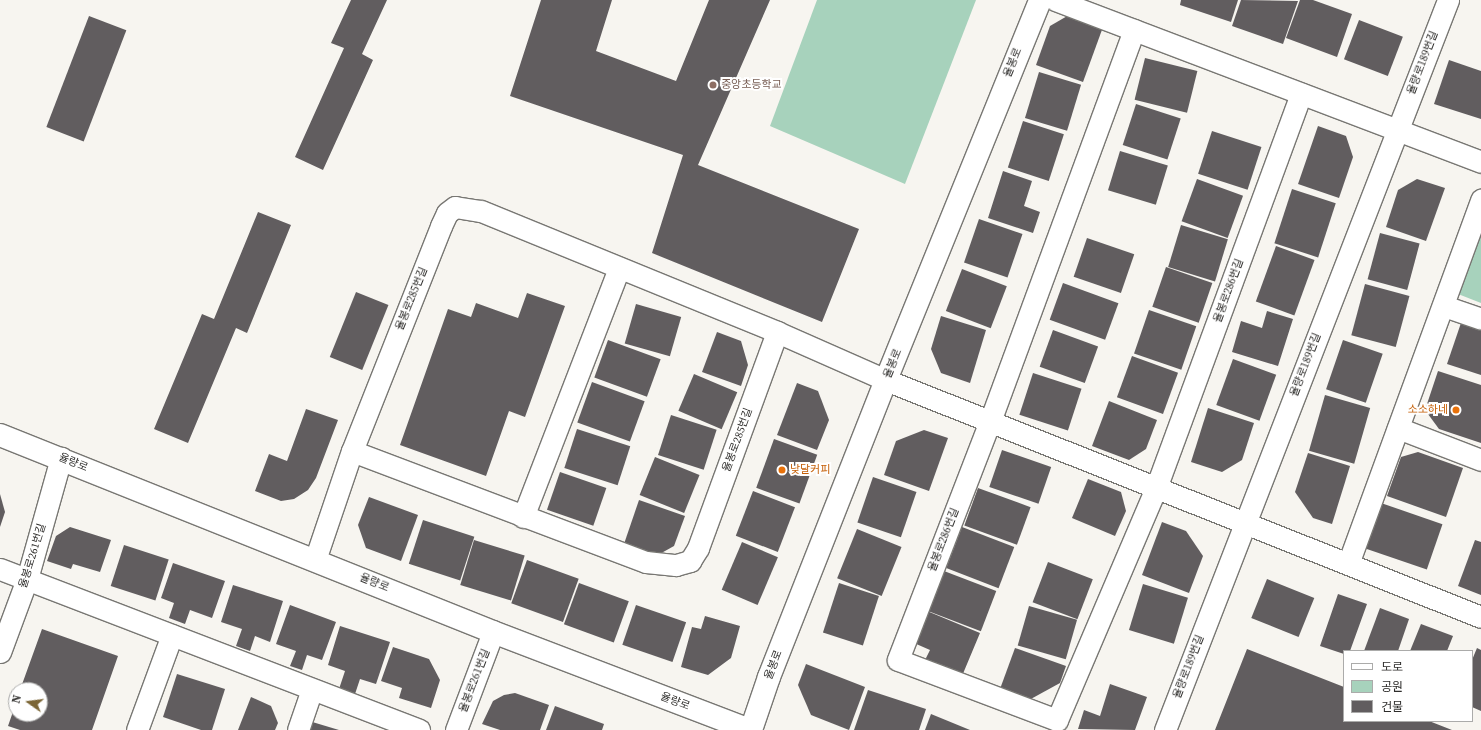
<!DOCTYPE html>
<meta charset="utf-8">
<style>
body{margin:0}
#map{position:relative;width:1481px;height:730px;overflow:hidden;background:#f7f5f0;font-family:"Source Serif 4","Noto Sans KR",serif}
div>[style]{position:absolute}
.green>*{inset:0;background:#a7d2bc}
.building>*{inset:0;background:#615d5f;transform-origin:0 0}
.roads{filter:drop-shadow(1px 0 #787773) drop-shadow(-1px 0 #787773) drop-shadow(0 1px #787773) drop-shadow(0 -1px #787773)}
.minor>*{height:21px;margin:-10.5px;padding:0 10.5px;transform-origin:10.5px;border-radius:10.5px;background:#fff}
.tertiary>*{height:22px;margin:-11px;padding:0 11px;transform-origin:11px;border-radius:11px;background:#fff}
.dots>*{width:11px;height:11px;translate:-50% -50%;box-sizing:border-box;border:2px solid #fff;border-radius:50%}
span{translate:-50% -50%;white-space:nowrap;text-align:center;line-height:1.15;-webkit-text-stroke:4px #fff;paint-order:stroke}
.street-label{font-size:11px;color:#2e2d2b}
.education-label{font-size:11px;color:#785e54}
.left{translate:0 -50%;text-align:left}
.food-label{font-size:11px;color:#c56008}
.right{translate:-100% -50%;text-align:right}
.legend{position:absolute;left:1343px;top:650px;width:130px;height:72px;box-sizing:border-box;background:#fff;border:1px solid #ababaa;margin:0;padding:5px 7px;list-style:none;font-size:12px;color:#2e2d2b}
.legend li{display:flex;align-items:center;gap:8px;height:20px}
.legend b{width:20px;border:1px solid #ababaa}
.north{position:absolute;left:8px;top:682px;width:40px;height:40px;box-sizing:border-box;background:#fff;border:1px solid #ababaa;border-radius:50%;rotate:284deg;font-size:11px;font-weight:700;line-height:16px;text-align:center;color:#2e2d2b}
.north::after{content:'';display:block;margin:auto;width:14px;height:18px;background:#7c6636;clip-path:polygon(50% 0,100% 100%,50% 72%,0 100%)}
</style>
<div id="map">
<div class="green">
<i style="clip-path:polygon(817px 0,976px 0,905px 184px,770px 126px)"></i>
<i style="clip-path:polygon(1481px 231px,1481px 303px,1458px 294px)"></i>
</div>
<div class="building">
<i style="clip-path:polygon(351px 0,387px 0,362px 54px,373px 60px,323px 170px,295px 157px,344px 48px,331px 43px)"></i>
<i style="clip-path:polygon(541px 0,612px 0,596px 51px,676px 81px,709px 0,770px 0,698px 165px,859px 229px,822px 322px,652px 253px,683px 155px,510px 96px)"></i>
<i style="clip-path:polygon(1181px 0,1238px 0,1231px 22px,1180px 5px)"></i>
<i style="clip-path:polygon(1241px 0,1298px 1px,1283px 44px,1232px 26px)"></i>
<i style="clip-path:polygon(1300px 0,1313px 0,1352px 14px,1337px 57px,1286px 38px)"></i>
<i style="clip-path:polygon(1069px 15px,1103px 27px,1083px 82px,1036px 65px,1050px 26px)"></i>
<i style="left:89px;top:16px;width:40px;height:119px;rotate:21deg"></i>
<i style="left:1359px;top:20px;width:47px;height:42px;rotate:21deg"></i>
<i style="left:1145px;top:58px;width:54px;height:43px;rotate:14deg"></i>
<i style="clip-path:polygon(1449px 60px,1481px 71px,1481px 119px,1434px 104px)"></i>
<i style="left:1039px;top:72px;width:44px;height:48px;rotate:17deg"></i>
<i style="left:1136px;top:104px;width:47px;height:43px;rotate:18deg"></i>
<i style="left:1023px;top:121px;width:43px;height:49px;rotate:18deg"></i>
<i style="clip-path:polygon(1318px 126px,1346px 136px,1353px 157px,1339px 198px,1298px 184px)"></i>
<i style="left:1212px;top:131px;width:52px;height:45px;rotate:18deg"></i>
<i style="left:1120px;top:151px;width:50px;height:41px;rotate:17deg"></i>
<i style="clip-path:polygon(1003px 171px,1032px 181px,1024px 206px,1040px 212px,1033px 233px,988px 218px)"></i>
<i style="left:1197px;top:179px;width:49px;height:45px;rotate:20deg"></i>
<i style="clip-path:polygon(1417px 179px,1445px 188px,1426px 241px,1386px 227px,1398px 190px)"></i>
<i style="left:1292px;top:189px;width:46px;height:57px;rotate:18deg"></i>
<i style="clip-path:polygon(258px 212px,291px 225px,247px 333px,236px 328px,188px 443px,154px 429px,202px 314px,214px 319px)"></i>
<i style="left:979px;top:219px;width:46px;height:46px;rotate:19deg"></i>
<i style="left:1181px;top:225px;width:49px;height:44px;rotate:17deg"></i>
<i style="left:1380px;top:233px;width:41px;height:48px;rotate:15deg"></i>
<i style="left:1087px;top:238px;width:50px;height:41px;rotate:19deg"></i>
<i style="left:1276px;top:246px;width:41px;height:59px;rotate:20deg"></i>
<i style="left:1166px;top:267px;width:49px;height:42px;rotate:19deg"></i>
<i style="left:962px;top:269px;width:48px;height:45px;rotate:21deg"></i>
<i style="left:1063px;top:283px;width:59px;height:39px;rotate:20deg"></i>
<i style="left:1365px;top:284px;width:46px;height:53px;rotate:15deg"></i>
<i style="left:356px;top:292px;width:35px;height:70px;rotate:22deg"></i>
<i style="clip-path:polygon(527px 293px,565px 306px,525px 417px,509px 411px,486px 476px,400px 445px,448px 309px,471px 317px,476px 303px,518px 318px)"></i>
<i style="left:636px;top:304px;width:47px;height:41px;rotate:16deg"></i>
<i style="left:1149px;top:310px;width:50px;height:46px;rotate:19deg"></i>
<i style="clip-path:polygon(1267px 311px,1293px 319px,1278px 366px,1232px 352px,1241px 321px,1262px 328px)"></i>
<i style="clip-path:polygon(941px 316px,986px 330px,970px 383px,941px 373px,931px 349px)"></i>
<i style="clip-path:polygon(1462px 320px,1481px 327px,1481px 375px,1447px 364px)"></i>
<i style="left:1053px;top:330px;width:48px;height:39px;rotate:20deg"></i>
<i style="clip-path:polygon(717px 332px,741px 341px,748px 365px,741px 386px,702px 372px)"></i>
<i style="left:608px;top:340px;width:56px;height:40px;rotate:20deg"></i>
<i style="left:1343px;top:340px;width:42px;height:52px;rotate:19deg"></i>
<i style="left:1132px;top:356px;width:49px;height:44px;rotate:20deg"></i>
<i style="left:1233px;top:359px;width:46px;height:49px;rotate:20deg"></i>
<i style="clip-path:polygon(1438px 371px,1481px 385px,1481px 443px,1439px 429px,1425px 410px)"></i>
<i style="left:1033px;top:373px;width:51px;height:44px;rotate:18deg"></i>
<i style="left:694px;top:374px;width:47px;height:40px;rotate:23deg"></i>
<i style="left:592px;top:382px;width:56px;height:43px;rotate:20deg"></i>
<i style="clip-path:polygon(797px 383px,818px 391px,829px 420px,817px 450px,777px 435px)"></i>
<i style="left:1325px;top:395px;width:47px;height:58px;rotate:16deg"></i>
<i style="clip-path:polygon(1109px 401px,1157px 420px,1146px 449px,1129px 460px,1092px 446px)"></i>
<i style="clip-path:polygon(1208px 408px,1254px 423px,1242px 460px,1222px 472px,1191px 462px)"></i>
<i style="clip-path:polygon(306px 409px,338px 420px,316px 478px,308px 490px,294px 499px,281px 501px,255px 491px,269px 454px,287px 461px)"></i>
<i style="left:671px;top:415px;width:48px;height:42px;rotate:18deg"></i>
<i style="left:577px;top:429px;width:56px;height:41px;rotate:18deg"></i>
<i style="clip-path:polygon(924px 430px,948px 438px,929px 491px,884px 475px,896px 441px)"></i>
<i style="left:774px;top:439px;width:46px;height:52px;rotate:20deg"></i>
<i style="left:1002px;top:450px;width:52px;height:39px;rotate:19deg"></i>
<i style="clip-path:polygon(1418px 452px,1463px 468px,1446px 517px,1387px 496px,1401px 457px)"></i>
<i style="clip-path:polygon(1308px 453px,1350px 466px,1332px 524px,1313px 518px,1295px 492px)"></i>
<i style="left:655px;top:457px;width:48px;height:41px;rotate:22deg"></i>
<i style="left:560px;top:472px;width:49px;height:40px;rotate:19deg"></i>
<i style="left:873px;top:477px;width:46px;height:48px;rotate:19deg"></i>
<i style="clip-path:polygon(1088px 479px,1121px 492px,1126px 511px,1115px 536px,1072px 518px)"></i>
<i style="left:978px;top:488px;width:56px;height:40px;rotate:20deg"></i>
<i style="left:753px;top:491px;width:45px;height:48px;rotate:21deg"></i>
<i style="clip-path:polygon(0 494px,5px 512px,0 527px)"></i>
<i style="clip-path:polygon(369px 497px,418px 515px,401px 561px,366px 548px,358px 525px)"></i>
<i style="clip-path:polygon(639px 500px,685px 516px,674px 546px,656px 556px,624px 544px)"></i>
<i style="left:1381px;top:503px;width:65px;height:48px;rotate:19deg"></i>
<i style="left:423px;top:520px;width:54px;height:46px;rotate:18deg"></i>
<i style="clip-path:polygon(1162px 522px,1186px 531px,1203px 556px,1189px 593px,1142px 575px)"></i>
<i style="clip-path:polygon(70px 527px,111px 540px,100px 572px,73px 564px,71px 569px,47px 561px,56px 536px)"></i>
<i style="left:962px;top:527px;width:56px;height:44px;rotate:21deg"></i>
<i style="left:857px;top:529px;width:48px;height:53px;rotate:22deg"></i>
<i style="left:474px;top:540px;width:53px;height:47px;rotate:17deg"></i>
<i style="clip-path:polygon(1475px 540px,1481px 542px,1481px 595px,1458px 586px)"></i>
<i style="left:742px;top:542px;width:39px;height:52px;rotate:23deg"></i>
<i style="left:124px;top:545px;width:47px;height:43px;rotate:18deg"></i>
<i style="left:527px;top:560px;width:55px;height:46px;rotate:20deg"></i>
<i style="left:1048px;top:562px;width:48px;height:43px;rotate:21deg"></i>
<i style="clip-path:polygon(173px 563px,225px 581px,212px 618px,190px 610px,185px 624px,169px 618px,174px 603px,161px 598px)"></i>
<i style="left:944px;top:571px;width:56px;height:43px;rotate:21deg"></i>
<i style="left:1267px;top:579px;width:51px;height:42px;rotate:22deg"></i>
<i style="left:579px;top:583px;width:53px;height:44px;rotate:20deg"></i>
<i style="left:839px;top:583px;width:42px;height:52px;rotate:18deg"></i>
<i style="left:1143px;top:584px;width:47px;height:48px;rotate:17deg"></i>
<i style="clip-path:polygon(233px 585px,283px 601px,270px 642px,255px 636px,250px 651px,236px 646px,242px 629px,221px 622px)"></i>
<i style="clip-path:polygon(1338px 594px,1367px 604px,1350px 651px,1344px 651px,1344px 654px,1320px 646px)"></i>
<i style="clip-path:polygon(290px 605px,336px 622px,322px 660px,307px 655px,302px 670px,290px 666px,296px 651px,276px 644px)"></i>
<i style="left:636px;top:605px;width:53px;height:42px;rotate:19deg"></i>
<i style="left:1029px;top:606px;width:50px;height:41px;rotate:16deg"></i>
<i style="clip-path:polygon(1380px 608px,1409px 619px,1398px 651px,1364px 651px)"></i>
<i style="clip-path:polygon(927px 611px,980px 633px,962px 676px,925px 660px,930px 650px,914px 643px)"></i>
<i style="clip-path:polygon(705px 616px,740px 626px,731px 658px,708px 675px,681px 667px,692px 627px,701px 629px)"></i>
<i style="clip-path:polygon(1421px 624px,1453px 636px,1447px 651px,1410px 651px)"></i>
<i style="clip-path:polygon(340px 626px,390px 642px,376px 684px,360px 679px,355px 694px,339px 689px,345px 671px,328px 665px)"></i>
<i style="clip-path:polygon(42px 629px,118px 656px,92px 730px,20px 730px,8px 726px,16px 703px,16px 714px,40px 714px,40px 690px,20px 690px)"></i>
<i style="clip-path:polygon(393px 647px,429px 659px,440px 680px,431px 708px,399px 698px,402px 688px,381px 681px)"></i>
<i style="clip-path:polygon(1015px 648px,1066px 666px,1060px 683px,1029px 700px,1000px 689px)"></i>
<i style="clip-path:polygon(1477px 648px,1481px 650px,1481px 711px,1472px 707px,1472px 660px)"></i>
<i style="clip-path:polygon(1247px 649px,1344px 687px,1344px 721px,1429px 721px,1452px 730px,1215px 730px)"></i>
<i style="clip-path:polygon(806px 664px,865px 687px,849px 730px,811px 715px,798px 685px)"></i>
<i style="clip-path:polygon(177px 674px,225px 689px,212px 730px,201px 730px,163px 717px)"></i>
<i style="clip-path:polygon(1110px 684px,1147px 697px,1135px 730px,1078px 729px,1084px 710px,1100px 716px)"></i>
<i style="clip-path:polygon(868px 690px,926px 709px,919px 730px,854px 730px)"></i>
<i style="clip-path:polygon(515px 693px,549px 705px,540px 730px,500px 730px,482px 724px,493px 701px,504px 695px)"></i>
<i style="clip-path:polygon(251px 697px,271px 706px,278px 723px,275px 730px,238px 730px)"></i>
<i style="clip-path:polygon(555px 706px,604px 724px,602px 730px,546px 730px)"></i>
<i style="clip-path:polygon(931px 714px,970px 730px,925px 730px)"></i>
<i style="clip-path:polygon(309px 721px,339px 730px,307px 730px)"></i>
</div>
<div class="roads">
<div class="minor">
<i style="left:1055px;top:0;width:456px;rotate:20.8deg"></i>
<i style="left:1134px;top:30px;width:417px;rotate:110.2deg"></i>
<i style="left:990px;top:421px;width:256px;rotate:111.1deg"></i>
<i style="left:898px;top:660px;width:170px;rotate:20.7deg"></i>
<i style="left:1057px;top:720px;width:252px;rotate:-66.9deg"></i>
<i style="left:1156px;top:488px;width:420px;rotate:-69.8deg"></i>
<i style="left:1444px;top:306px;width:39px;rotate:19deg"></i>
<i style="left:1398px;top:428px;width:89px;rotate:21.1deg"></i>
<i style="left:352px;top:451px;width:314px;rotate:20.7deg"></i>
<i style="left:646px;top:562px;width:30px;rotate:6deg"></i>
<i style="left:676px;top:565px;width:15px;rotate:-16deg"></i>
<i style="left:690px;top:561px;width:15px;rotate:-58deg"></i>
<i style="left:698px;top:548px;width:230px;rotate:-69.9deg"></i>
<i style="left:523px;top:517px;width:267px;rotate:-68.9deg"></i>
<i style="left:315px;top:560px;width:115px;rotate:-71.3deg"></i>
<i style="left:352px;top:451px;width:242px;rotate:-68.4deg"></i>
<i style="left:441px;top:226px;width:14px;rotate:-65deg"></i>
<i style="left:447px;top:213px;width:10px;rotate:-37deg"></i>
<i style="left:455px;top:207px;width:26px;rotate:9deg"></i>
<i style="left:481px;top:211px;width:320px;rotate:22.2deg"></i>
<i style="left:777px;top:332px;width:119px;rotate:23.8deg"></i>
<i style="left:886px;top:380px;width:640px;rotate:21.72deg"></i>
<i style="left:1348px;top:564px;width:388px;rotate:-69.9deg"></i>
<i style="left:0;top:569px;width:449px;rotate:21deg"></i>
<i style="left:0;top:652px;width:78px;rotate:-69.7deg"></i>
<i style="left:27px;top:579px;width:126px;rotate:-74.3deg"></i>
<i style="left:137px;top:730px;width:101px;rotate:-69.8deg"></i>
<i style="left:298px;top:730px;width:43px;rotate:-71.1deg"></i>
<i style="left:456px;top:730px;width:105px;rotate:-69.3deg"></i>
<i style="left:1165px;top:730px;width:783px;rotate:-68.81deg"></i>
</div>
<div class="tertiary">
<i style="left:0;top:435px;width:531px;rotate:21.78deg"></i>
<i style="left:493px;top:632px;width:274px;rotate:20.9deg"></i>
<i style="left:751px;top:730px;width:56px;rotate:-71.2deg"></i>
<i style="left:769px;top:677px;width:319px;rotate:-68.5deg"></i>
<i style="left:886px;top:380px;width:410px;rotate:-67.9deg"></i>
</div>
</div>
<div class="dots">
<i style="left:713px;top:85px;background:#8d6e63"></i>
<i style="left:1456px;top:410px;background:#e8710a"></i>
<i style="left:782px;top:470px;background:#e8710a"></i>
</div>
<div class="street-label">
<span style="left:1013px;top:63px;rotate:-68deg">율봉로</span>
<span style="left:1423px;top:63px;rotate:-69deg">율량로189번길</span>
<span style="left:1229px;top:291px;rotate:-70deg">율봉로286번길</span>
<span style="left:412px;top:299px;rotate:-68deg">율봉로285번길</span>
<span style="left:893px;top:364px;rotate:-68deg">율봉로</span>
<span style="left:1306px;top:365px;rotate:-69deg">율량로189번길</span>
<span style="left:738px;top:440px;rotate:-70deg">율봉로285번길</span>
<span style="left:73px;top:463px;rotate:22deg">율량로</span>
<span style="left:944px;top:540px;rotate:-69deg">율봉로286번길</span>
<span style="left:33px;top:556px;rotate:-73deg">율봉로261번길</span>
<span style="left:374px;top:583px;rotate:22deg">율량로</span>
<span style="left:774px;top:665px;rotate:-69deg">율봉로</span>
<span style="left:1189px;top:667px;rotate:-69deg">율량로189번길</span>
<span style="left:475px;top:681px;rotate:-69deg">율봉로261번길</span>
<span style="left:675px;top:702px;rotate:21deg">율량로</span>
</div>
<div class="education-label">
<span class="left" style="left:721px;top:85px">중앙초등학교</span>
</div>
<div class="food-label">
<span class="right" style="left:1448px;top:410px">소소하네</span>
<span class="left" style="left:790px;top:470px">낮달커피</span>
</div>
<ul class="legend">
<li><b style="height:5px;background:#fff"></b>도로</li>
<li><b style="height:11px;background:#a7d2bc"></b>공원</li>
<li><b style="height:11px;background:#615d5f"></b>건물</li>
</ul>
<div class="north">N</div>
</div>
